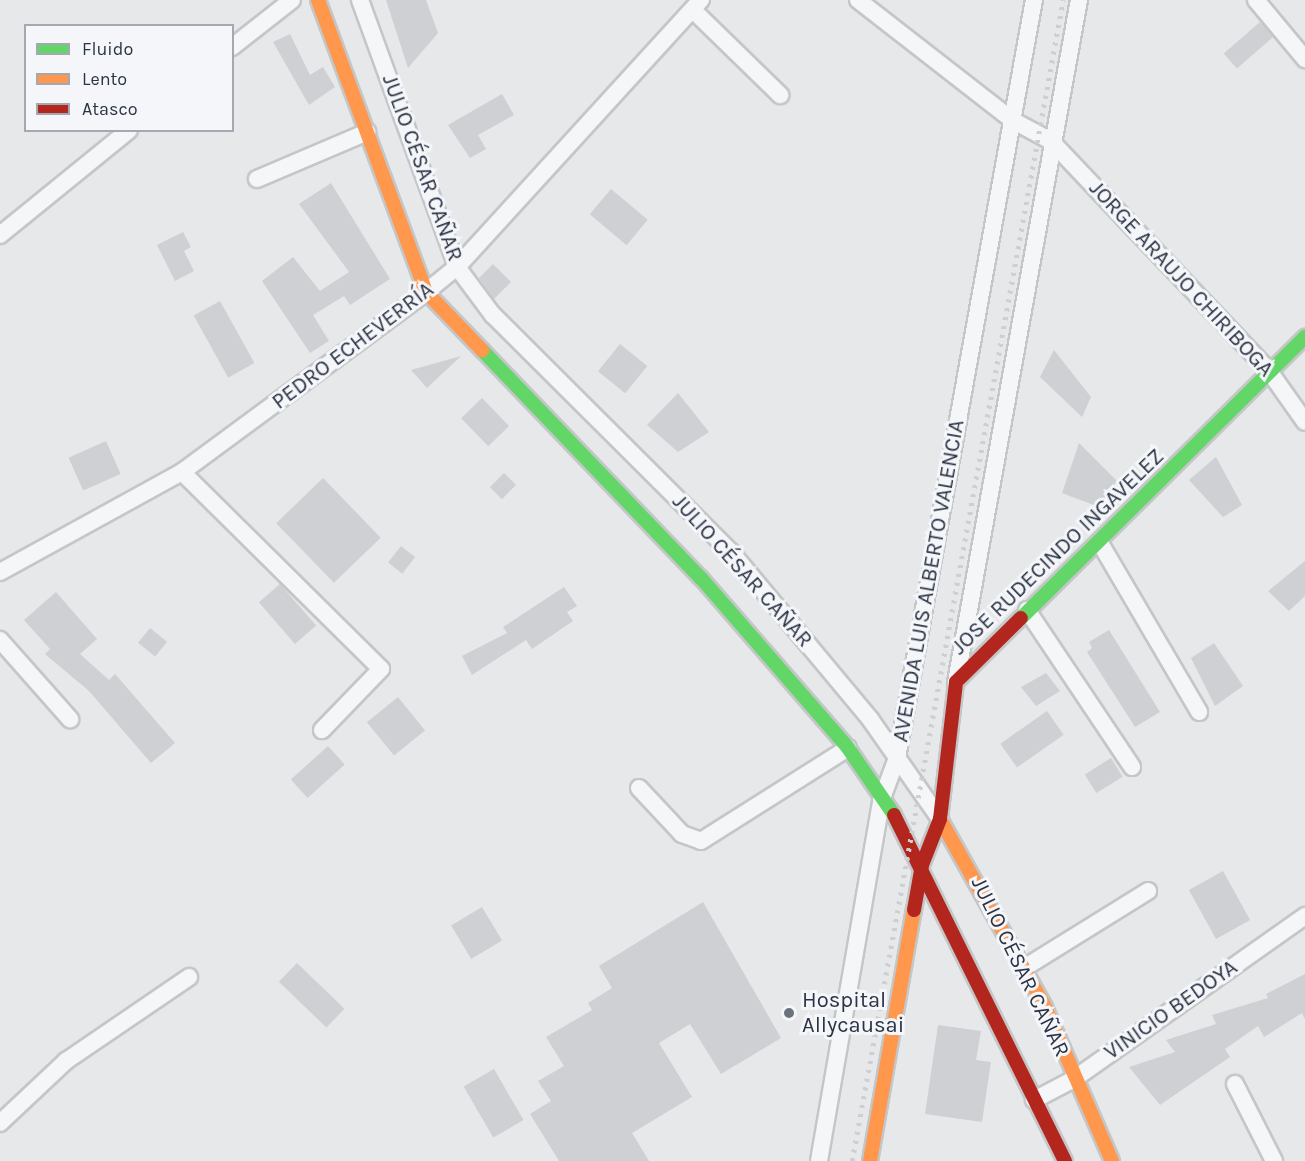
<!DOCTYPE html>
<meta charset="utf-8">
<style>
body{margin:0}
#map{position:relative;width:1305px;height:1161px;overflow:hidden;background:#e6e8ea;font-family:Karla,sans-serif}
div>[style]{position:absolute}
.building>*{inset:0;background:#ced0d3;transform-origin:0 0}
.roads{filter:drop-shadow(2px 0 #c4c6c8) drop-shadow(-2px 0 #c4c6c8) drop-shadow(0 2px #c4c6c8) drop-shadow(0 -2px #c4c6c8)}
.street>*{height:16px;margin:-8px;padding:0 8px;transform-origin:8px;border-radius:8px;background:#f5f6f7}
.fast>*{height:14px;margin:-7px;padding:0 7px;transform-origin:7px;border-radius:7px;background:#63d668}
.slow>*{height:14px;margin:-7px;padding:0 7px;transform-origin:7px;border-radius:7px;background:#ff974d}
.jam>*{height:14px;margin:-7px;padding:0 7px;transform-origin:7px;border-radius:7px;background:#b3261e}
.rail>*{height:4.5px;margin-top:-2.25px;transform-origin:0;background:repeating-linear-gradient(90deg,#cecfd2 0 3px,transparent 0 9px)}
.dots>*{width:16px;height:16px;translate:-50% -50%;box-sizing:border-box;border:3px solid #f4f6f9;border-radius:50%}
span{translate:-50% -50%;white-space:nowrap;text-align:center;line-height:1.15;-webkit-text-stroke:6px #f4f6f9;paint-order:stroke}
.street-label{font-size:22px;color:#2b3445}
.poi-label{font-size:22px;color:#2b3445}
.left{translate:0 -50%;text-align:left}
.legend{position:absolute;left:24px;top:24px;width:210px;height:108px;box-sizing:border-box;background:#f4f6f9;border:2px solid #a4a8b1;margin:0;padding:8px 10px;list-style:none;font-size:18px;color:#2b3445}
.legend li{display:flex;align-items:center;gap:12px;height:30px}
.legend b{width:30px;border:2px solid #a4a8b1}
</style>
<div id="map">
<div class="building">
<i style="clip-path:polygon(386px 0,426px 0,438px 33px,408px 68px)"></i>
<i style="left:1260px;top:22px;width:20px;height:48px;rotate:49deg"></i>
<i style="clip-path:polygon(290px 34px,310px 75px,323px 67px,335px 87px,309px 105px,273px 42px)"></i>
<i style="clip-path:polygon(502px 94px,514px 115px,478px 135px,486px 149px,470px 158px,448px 125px)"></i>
<i style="clip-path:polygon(331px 183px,390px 279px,350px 305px,344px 296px,313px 315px,329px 341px,310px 353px,262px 281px,293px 257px,320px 291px,349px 272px,299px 204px)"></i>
<i style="left:611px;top:189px;width:48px;height:33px;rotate:40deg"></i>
<i style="clip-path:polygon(183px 232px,191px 247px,184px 251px,194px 271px,175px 281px,157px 245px)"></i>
<i style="clip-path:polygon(493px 264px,511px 282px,494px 299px,479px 278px)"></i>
<i style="left:220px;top:301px;width:71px;height:30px;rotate:61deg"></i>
<i style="left:620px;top:344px;width:35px;height:35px;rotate:39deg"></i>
<i style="clip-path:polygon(1054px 350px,1091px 397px,1082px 417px,1040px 377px)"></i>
<i style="clip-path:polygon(461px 356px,427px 388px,411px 370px)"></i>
<i style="clip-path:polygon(678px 393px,709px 432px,678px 452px,647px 425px)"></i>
<i style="left:482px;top:398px;width:39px;height:29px;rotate:46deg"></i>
<i style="left:106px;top:441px;width:36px;height:41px;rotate:66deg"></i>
<i style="clip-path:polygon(1079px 443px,1117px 481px,1099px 507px,1062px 493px)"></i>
<i style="clip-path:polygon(1216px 457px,1242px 505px,1223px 517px,1189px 480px)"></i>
<i style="left:504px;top:473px;width:17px;height:20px;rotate:45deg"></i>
<i style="left:323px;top:478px;width:83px;height:65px;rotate:46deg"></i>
<i style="left:401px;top:546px;width:18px;height:21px;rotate:38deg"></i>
<i style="clip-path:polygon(1305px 561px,1305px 596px,1289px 611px,1268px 591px)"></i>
<i style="left:280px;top:584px;width:55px;height:28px;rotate:49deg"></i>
<i style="clip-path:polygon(564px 587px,577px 606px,567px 612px,573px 621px,532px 649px,526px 640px,472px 675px,462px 656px,507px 633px,503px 627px)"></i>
<i style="clip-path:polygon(56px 592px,97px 639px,80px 654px,109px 680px,115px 674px,175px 743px,151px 763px,89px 691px,45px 654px,50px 649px,24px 620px)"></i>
<i style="left:150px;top:628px;width:22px;height:19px;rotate:39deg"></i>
<i style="clip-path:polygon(1109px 630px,1160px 712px,1135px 727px,1087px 652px,1092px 648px,1089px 642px)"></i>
<i style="clip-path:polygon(1214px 643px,1243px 686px,1215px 706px,1191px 658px)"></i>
<i style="clip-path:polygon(1046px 673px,1060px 691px,1036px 706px,1021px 687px)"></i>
<i style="left:398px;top:697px;width:43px;height:40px;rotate:51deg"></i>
<i style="left:1047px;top:711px;width:29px;height:57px;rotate:55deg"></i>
<i style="left:328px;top:746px;width:25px;height:50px;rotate:48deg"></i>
<i style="left:1111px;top:758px;width:22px;height:31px;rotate:58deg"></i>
<i style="left:1223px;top:871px;width:56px;height:39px;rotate:61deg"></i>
<i style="clip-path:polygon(703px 902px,781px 1038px,721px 1074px,690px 1024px,659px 1043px,692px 1097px,632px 1133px,649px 1161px,559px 1161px,530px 1114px,551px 1101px,538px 1081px,564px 1066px,546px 1037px,592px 1010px,588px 1003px,612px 988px,599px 966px)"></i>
<i style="left:482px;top:907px;width:39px;height:36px;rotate:59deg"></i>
<i style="left:297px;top:963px;width:66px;height:26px;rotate:44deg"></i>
<i style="clip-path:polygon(1305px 974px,1305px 1019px,1302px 1013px,1264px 1037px,1258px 1026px,1225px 1049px,1230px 1057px,1160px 1105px,1129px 1067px,1175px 1052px,1166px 1040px,1216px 1024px,1212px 1015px,1268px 998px,1266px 994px)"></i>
<i style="clip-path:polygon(938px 1025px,981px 1031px,976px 1060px,991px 1062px,982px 1122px,925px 1114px)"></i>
<i style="left:494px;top:1069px;width:59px;height:35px;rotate:60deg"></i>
</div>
<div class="roads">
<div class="street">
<i style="left:360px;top:0;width:284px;rotate:70deg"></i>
<i style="left:457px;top:267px;width:59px;rotate:53.3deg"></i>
<i style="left:492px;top:314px;width:337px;rotate:44.9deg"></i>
<i style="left:731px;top:552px;width:217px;rotate:50.2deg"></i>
<i style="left:870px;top:719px;width:122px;rotate:55deg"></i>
<i style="left:858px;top:0;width:195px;rotate:37.9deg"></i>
<i style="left:1012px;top:120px;width:44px;rotate:28.3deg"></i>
<i style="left:1051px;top:141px;width:317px;rotate:46.5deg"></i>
<i style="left:1269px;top:371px;width:62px;rotate:54.8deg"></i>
<i style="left:1256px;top:0;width:77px;rotate:50.3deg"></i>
<i style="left:693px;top:10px;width:122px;rotate:44.3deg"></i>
<i style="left:232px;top:47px;width:76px;rotate:-38.1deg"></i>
<i style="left:257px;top:179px;width:120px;rotate:-23.1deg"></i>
<i style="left:0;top:235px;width:166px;rotate:-39.1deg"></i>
<i style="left:182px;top:472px;width:280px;rotate:44.7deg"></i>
<i style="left:381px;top:669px;width:85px;rotate:134deg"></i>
<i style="left:1100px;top:543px;width:196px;rotate:59.6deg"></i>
<i style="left:0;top:572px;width:208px;rotate:-28.8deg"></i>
<i style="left:182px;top:472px;width:303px;rotate:-36.4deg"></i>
<i style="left:426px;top:292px;width:40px;rotate:-39deg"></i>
<i style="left:457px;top:267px;width:362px;rotate:-47.6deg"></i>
<i style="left:1027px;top:610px;width:189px;rotate:56.2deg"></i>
<i style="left:0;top:640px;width:106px;rotate:48.5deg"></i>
<i style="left:956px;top:682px;width:693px;rotate:-79.78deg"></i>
<i style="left:639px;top:788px;width:63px;rotate:46.9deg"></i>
<i style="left:682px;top:834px;width:20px;rotate:20deg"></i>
<i style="left:701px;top:841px;width:174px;rotate:-32.3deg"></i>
<i style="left:1024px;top:968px;width:146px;rotate:-31.8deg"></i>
<i style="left:1235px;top:1084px;width:86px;rotate:63.1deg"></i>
<i style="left:1034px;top:1100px;width:45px;rotate:-27.7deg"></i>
<i style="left:1074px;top:1079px;width:283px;rotate:-35.2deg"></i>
<i style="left:0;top:1123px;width:91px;rotate:-43.2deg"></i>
<i style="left:66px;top:1061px;width:149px;rotate:-34.3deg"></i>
<i style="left:819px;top:1161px;width:365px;rotate:-80.2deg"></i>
<i style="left:881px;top:801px;width:46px;rotate:-69.6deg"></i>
<i style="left:897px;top:758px;width:770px;rotate:-79.76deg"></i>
</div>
<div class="fast">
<i style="left:482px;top:350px;width:316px;rotate:46.2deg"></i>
<i style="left:701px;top:578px;width:225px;rotate:49.1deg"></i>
<i style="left:848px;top:748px;width:81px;rotate:55.5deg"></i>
<i style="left:1021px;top:618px;width:400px;rotate:-44.7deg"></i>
</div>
<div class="slow">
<i style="left:318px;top:0;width:311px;rotate:69.7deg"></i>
<i style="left:426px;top:292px;width:81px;rotate:46deg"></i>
<i style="left:940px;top:819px;width:215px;rotate:60.8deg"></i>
<i style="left:1045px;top:1007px;width:168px;rotate:66.5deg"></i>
<i style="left:870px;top:1161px;width:255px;rotate:-80.1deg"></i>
</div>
<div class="jam">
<i style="left:894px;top:815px;width:386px;rotate:63.7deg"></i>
<i style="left:914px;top:910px;width:46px;rotate:-79.9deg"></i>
<i style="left:922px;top:865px;width:49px;rotate:-68.6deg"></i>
<i style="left:940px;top:819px;width:138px;rotate:-83.3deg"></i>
<i style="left:956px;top:682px;width:91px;rotate:-44.6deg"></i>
</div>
</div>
<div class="rail">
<i style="left:852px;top:1161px;width:1180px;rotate:-79.7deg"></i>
</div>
<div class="dots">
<i style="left:789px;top:1013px;background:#6c737f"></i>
</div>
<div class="street-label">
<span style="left:422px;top:168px;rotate:70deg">JULIO CÉSAR CAÑAR</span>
<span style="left:1181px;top:279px;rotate:47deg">JORGE ARAUJO CHIRIBOGA</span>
<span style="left:353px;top:346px;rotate:-37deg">PEDRO ECHEVERRÍA</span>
<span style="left:1058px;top:552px;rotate:-44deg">JOSE RUDECINDO INGAVELEZ</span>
<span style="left:742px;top:571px;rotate:48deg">JULIO CÉSAR CAÑAR</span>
<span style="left:929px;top:581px;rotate:-80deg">AVENIDA LUIS ALBERTO VALENCIA</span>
<span style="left:1020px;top:967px;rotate:64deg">JULIO CÉSAR CAÑAR</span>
<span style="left:1171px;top:1010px;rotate:-35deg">VINICIO BEDOYA</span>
</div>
<div class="poi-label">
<span class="left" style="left:802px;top:1013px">Hospital<br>Allycausai</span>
</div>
<ul class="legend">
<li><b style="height:8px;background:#63d668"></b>Fluido</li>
<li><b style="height:8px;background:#ff974d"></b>Lento</li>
<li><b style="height:8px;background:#b3261e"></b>Atasco</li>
</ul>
</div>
